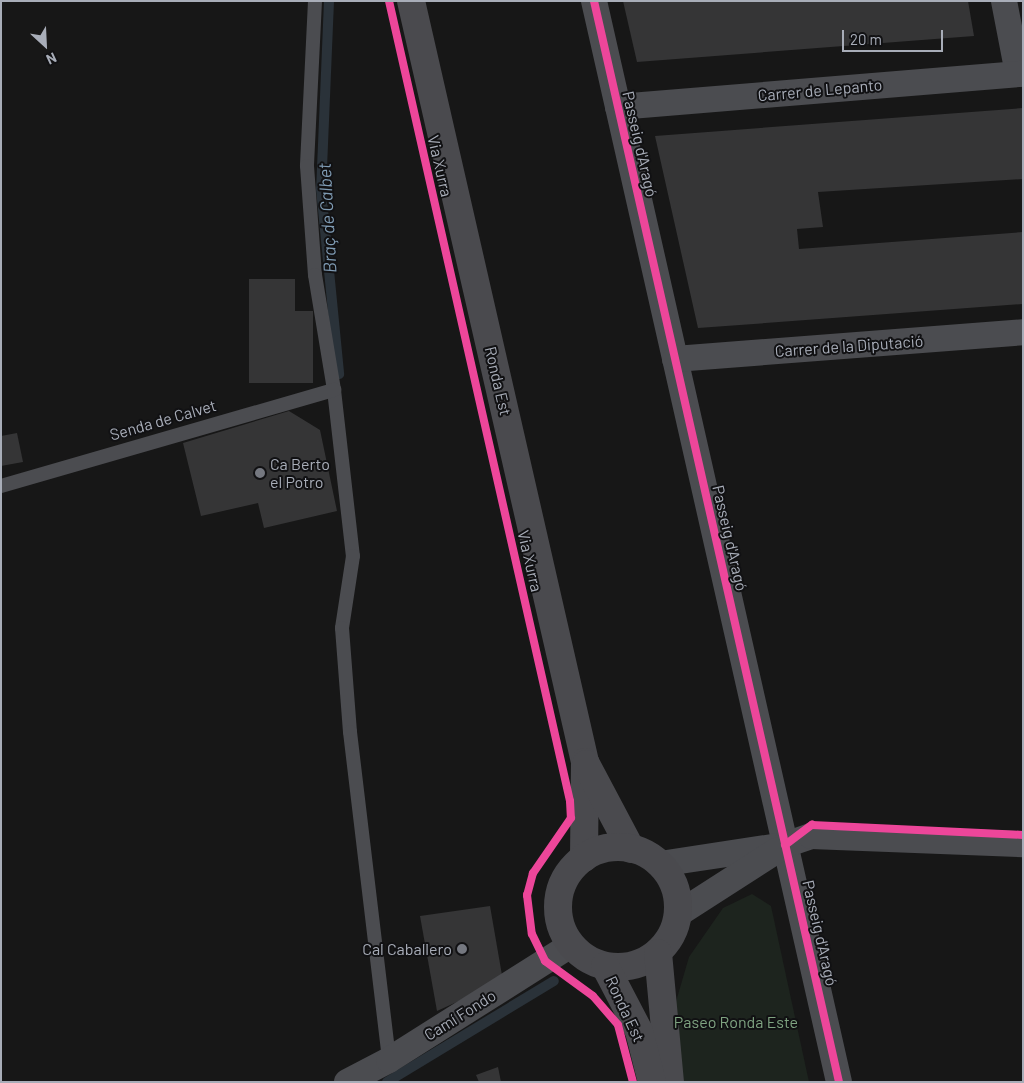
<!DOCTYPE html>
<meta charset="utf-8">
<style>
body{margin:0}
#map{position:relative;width:1024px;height:1083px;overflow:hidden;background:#171717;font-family:Barlow,sans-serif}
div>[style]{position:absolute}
.green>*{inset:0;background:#1d241e}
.stream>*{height:10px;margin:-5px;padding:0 5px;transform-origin:5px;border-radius:5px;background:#2a3239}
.building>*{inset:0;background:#353536}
.lane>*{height:14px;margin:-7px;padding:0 7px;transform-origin:7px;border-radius:7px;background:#4b4c50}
.street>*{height:26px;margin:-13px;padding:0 13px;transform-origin:13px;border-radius:13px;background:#4b4c50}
.secondary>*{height:28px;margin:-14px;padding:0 14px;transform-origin:14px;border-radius:14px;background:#4a4a4e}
.secondary>.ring{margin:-14px;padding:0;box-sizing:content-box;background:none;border:28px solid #4a4a4e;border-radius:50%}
.cycleway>*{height:8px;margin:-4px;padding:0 4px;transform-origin:4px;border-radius:4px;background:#ed469a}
.dots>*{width:14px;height:14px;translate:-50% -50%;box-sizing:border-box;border:2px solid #111113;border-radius:50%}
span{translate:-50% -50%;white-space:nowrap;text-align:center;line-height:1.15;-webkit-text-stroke:4px #111113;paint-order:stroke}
.street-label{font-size:16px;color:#a8adb8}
.poi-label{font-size:16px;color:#a8adb8}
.left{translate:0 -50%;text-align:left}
.right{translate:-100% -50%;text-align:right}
.park-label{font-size:16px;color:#7fa381}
.water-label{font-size:18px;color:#7f9bb3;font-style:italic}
.frame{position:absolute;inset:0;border:2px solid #a8adb8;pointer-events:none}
.north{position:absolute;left:20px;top:20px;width:50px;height:50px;-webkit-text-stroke:4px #111113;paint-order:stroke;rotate:155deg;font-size:14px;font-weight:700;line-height:20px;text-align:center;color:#a8adb8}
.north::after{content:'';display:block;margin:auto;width:18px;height:22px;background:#a8adb8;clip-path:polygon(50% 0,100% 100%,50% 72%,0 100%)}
.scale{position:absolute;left:842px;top:30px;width:101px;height:22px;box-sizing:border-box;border:2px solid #a8adb8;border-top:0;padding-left:6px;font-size:15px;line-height:18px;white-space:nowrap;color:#a8adb8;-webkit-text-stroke:4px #111113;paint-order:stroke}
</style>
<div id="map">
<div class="green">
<i style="clip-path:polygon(752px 894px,771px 906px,809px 1082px,678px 1082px,675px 1005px,689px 957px,723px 908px)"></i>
</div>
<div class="stream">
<i style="left:329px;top:1px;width:188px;rotate:92.4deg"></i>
<i style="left:321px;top:189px;width:186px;rotate:84.4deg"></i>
<i style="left:387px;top:1082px;width:195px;rotate:-31.2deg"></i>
</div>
<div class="building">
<i style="clip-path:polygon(623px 1px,968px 1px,974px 36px,637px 62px)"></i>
<i style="clip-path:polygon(1023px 108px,1023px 179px,818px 192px,823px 227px,797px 229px,799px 249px,1023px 232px,1023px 304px,698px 328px,655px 136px)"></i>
<i style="clip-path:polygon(249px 279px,295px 279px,295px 311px,313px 311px,313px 383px,249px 383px)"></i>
<i style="clip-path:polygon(289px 411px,320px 430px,337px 511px,264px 528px,258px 503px,201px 516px,183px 443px)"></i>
<i style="clip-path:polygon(17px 433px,23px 462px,1px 466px,1px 436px)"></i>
<i style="clip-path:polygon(490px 906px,503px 981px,437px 1011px,420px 916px)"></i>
<i style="clip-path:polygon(498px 1067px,501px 1082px,479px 1082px,476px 1075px)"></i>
</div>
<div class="lane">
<i style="left:315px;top:1px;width:165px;rotate:92.8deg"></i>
<i style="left:307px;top:166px;width:109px;rotate:85.8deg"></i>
<i style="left:315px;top:275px;width:117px;rotate:80.6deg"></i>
<i style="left:334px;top:390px;width:167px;rotate:83.5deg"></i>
<i style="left:353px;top:556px;width:73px;rotate:98.7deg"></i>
<i style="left:342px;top:628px;width:104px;rotate:85.6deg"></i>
<i style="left:350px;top:732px;width:330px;rotate:83.2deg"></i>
<i style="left:1px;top:486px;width:347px;rotate:-16.1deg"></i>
</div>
<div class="street">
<i style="left:594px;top:1px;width:1108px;rotate:77.23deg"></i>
<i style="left:1004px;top:1px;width:74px;rotate:79.1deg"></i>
<i style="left:618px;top:107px;width:406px;rotate:-4.7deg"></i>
<i style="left:675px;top:359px;width:349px;rotate:-4.4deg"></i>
<i style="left:660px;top:864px;width:126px;rotate:-8.6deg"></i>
<i style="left:785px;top:845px;width:28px;rotate:-19deg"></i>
<i style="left:811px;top:836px;width:212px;rotate:2.2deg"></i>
<i style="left:678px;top:914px;width:117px;rotate:-32.7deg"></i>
<i style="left:347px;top:1082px;width:47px;rotate:-27.6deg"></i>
<i style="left:389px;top:1060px;width:215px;rotate:-32.3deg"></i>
</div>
<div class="secondary">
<i style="left:411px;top:1px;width:781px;rotate:77.12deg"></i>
<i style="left:585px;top:762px;width:96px;rotate:90.6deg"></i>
<i style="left:586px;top:764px;width:96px;rotate:62.1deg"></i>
<i class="ring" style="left:558px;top:847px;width:92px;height:92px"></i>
<i style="left:658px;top:953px;width:130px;rotate:84.7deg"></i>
<i style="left:605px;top:966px;width:73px;rotate:62.4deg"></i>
<i style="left:639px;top:1031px;width:53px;rotate:75.7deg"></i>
</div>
<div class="cycleway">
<i style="left:389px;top:1px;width:820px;rotate:77.25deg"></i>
<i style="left:570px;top:801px;width:17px;rotate:87deg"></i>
<i style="left:571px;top:818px;width:67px;rotate:124.6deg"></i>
<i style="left:533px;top:873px;width:23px;rotate:105deg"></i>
<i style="left:527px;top:895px;width:39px;rotate:83deg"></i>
<i style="left:532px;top:934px;width:30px;rotate:64deg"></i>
<i style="left:545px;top:961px;width:59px;rotate:36.1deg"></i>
<i style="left:593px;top:996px;width:38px;rotate:49deg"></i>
<i style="left:618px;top:1025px;width:59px;rotate:75.3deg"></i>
<i style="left:594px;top:1px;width:1108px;rotate:77.23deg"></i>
<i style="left:785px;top:845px;width:34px;rotate:-37deg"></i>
<i style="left:812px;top:825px;width:211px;rotate:2.7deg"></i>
</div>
<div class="dots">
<i style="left:260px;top:473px;background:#757880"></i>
<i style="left:462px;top:949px;background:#757880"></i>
</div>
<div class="street-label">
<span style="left:820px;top:90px;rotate:-5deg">Carrer de Lepanto</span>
<span style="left:640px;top:144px;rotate:77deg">Passeig d'Aragó</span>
<span style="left:440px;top:166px;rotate:77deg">Via Xurra</span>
<span style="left:849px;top:346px;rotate:-4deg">Carrer de la Diputació</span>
<span style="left:498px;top:381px;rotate:77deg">Ronda Est</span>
<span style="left:163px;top:420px;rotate:-16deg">Senda de Calvet</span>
<span style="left:730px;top:538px;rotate:77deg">Passeig d'Aragó</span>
<span style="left:530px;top:561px;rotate:77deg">Via Xurra</span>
<span style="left:820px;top:933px;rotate:77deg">Passeig d'Aragó</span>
<span style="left:625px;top:1009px;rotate:65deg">Ronda Est</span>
<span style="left:460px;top:1015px;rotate:-32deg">Camí Fondo</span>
</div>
<div class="poi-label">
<span class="left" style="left:270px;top:473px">Ca Berto<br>el Potro</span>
<span class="right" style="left:452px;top:949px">Cal Caballero</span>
</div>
<div class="park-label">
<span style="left:736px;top:1022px">Paseo Ronda Este</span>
</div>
<div class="water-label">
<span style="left:327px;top:218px;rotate:-93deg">Braç de Calbet</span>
</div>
<div class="frame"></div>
<div class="north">N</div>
<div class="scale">20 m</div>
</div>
